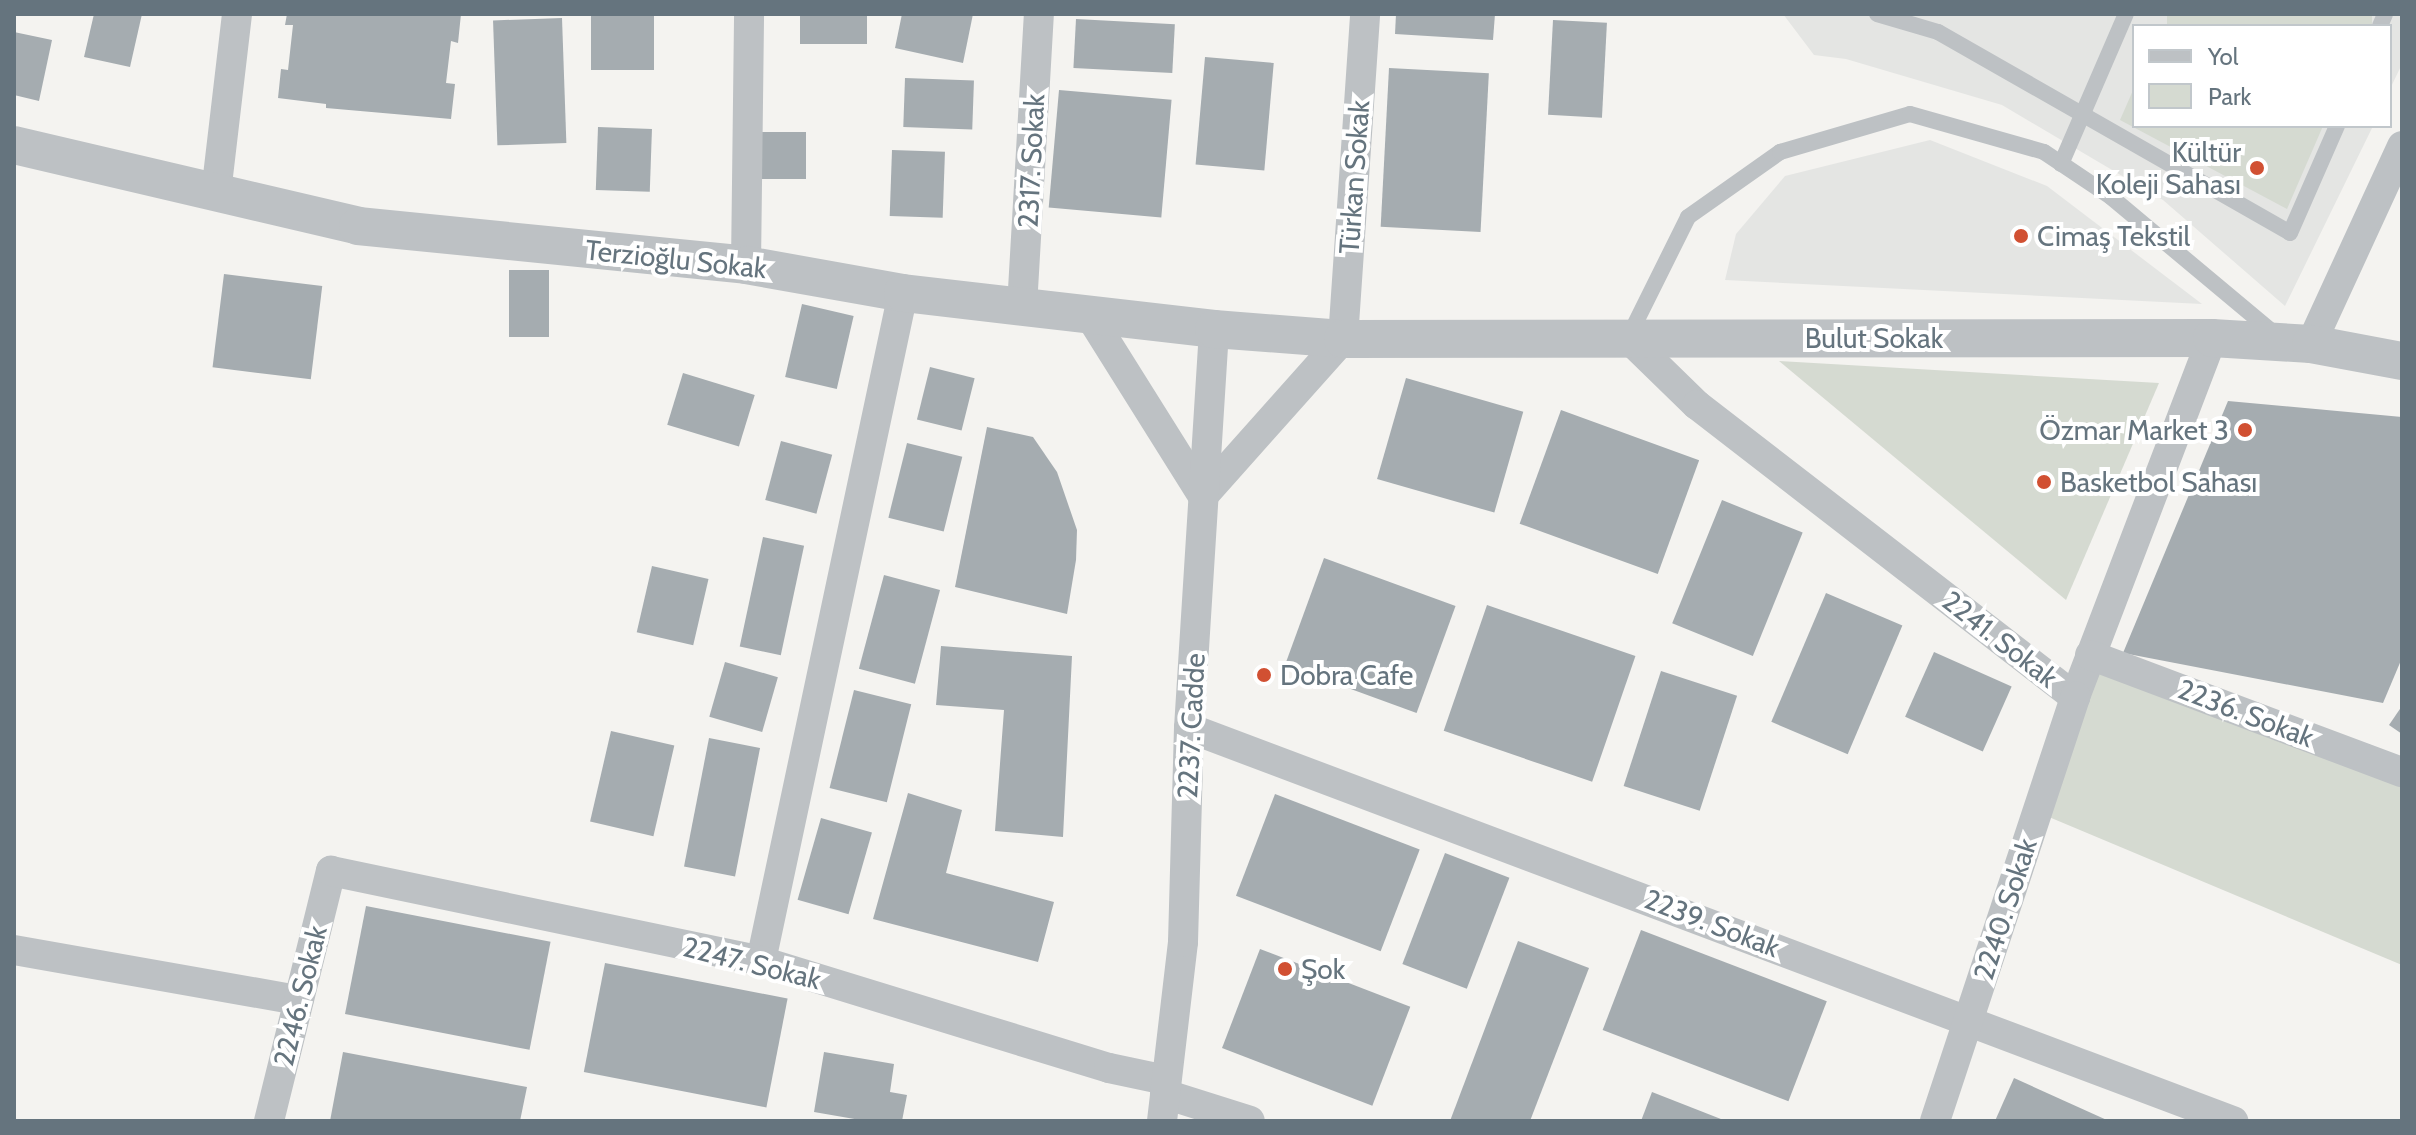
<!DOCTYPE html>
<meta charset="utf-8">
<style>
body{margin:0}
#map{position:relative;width:2416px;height:1135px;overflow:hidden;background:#f4f3f0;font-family:Cabin,sans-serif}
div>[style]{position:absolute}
.built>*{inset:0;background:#e4e5e3}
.green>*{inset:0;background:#d5dad1;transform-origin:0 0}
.building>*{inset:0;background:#a5acb0;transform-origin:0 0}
.service>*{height:16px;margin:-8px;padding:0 8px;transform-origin:8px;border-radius:8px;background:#bdc1c4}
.minor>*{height:30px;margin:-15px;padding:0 15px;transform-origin:15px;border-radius:15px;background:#bdc1c4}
.tertiary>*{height:38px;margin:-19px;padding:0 19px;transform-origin:19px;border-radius:19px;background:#bdc1c4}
.dots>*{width:22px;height:22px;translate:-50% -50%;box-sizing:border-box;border:4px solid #fff;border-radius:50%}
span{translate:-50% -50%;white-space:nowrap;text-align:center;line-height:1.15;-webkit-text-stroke:8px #fff;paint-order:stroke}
.poi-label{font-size:28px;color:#65747e}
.right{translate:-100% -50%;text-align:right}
.left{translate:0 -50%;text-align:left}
.street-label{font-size:28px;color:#65747e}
.frame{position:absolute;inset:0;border:16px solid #65747e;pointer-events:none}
.legend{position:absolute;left:2132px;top:24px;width:260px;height:104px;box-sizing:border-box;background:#fff;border:2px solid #c1c7cb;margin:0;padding:10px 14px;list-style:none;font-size:24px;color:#65747e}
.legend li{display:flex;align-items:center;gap:16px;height:40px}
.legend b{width:40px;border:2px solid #c1c7cb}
</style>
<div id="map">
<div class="built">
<i style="clip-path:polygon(1783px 14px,2402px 14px,2402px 64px,2390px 89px,2390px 26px,2134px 26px,2134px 126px,2373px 126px,2285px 306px,2163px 200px,2002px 105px,1846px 59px,1814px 55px)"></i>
<i style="clip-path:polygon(1930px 140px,2047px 186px,2202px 304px,1725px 280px,1736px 234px,1785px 176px)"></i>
</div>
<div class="green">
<i style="left:2167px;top:14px;width:205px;height:13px"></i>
<i style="clip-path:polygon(2134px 88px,2134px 126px,2323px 126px,2287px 209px,2120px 120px)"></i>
<i style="clip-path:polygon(1779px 361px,2159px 383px,2066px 600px)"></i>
<i style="clip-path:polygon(2090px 655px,2402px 772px,2402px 965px,2037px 812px)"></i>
</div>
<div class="building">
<i style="clip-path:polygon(94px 14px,142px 14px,130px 67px,84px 57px)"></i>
<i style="clip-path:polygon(287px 14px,461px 14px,458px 43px,451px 41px,446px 83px,455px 84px,451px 119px,326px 108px,326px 104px,278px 98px,281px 69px,288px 70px,293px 25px,285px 25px)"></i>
<i style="left:591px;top:14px;width:63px;height:56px"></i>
<i style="left:800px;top:14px;width:67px;height:30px"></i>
<i style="clip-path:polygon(902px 14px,973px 14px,963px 63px,895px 48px)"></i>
<i style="clip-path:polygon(1396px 14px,1495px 14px,1493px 40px,1395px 34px)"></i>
<i style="left:562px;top:18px;width:125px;height:69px;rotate:88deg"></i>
<i style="left:1076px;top:19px;width:99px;height:49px;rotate:3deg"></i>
<i style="left:1553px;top:20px;width:54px;height:95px;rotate:3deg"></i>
<i style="clip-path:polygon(14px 32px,52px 40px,39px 101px,14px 95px)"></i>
<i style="left:1205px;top:57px;width:69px;height:108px;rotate:5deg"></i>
<i style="left:1389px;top:68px;width:100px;height:159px;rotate:3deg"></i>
<i style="left:905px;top:78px;width:69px;height:49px;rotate:2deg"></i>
<i style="left:1059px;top:90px;width:113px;height:118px;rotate:5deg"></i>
<i style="left:598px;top:127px;width:54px;height:63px;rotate:2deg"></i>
<i style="left:758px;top:132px;width:48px;height:47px"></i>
<i style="left:892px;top:150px;width:53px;height:66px;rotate:2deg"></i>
<i style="left:509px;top:270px;width:40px;height:67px"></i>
<i style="left:224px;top:274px;width:99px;height:94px;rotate:7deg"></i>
<i style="left:802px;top:304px;width:53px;height:75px;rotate:13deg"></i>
<i style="left:930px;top:367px;width:46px;height:54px;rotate:14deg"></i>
<i style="left:683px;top:373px;width:75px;height:54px;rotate:17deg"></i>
<i style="left:1406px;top:378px;width:122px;height:105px;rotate:16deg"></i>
<i style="clip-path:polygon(2228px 401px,2402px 417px,2402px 658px,2383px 703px,2123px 653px)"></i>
<i style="left:1561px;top:410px;width:147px;height:121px;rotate:20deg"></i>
<i style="clip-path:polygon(987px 427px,1033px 437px,1057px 472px,1077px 530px,1076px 560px,1067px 614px,955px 587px)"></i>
<i style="left:781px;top:441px;width:53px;height:61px;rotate:15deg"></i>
<i style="left:907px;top:443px;width:57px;height:77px;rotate:14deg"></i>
<i style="left:1722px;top:500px;width:87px;height:133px;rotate:22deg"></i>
<i style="left:763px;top:537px;width:42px;height:112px;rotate:12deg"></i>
<i style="left:1324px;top:558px;width:140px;height:114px;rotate:20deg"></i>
<i style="left:652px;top:566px;width:58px;height:68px;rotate:13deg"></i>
<i style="left:884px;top:575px;width:58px;height:97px;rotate:15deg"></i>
<i style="left:1826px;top:593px;width:83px;height:140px;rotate:23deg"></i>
<i style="left:1487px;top:605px;width:157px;height:133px;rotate:19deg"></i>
<i style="clip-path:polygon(941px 646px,1072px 656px,1063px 837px,995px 831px,1004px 710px,936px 705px)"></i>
<i style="left:1934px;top:652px;width:85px;height:71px;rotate:24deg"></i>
<i style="left:725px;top:662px;width:55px;height:57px;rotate:16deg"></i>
<i style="left:1661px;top:671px;width:80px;height:121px;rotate:18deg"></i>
<i style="left:854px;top:690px;width:59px;height:101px;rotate:14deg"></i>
<i style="clip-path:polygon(2402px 706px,2402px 734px,2389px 725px)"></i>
<i style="left:611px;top:731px;width:65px;height:93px;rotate:13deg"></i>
<i style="left:709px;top:738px;width:52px;height:131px;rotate:11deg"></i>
<i style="clip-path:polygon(908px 793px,962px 810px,946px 873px,1054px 902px,1038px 962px,873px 919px)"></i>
<i style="left:1275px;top:794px;width:155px;height:109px;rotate:21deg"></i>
<i style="left:821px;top:818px;width:53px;height:85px;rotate:16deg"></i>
<i style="left:1445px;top:853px;width:69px;height:119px;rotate:21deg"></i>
<i style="left:366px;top:906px;width:188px;height:110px;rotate:11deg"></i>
<i style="left:1641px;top:930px;width:199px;height:107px;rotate:21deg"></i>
<i style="clip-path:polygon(1518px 941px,1589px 968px,1530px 1121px,1450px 1121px)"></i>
<i style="left:1260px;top:949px;width:161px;height:106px;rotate:21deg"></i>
<i style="left:605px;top:963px;width:186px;height:111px;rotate:11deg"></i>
<i style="clip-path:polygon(343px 1052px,527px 1087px,520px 1121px,330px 1121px)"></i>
<i style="clip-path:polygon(824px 1052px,894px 1064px,890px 1092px,907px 1095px,902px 1121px,866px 1121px,814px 1112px)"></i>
<i style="clip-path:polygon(2014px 1078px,2109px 1121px,1995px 1121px)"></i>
<i style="clip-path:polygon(1652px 1092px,1726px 1121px,1641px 1121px)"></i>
</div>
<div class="service">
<i style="left:1877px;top:14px;width:64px;rotate:16.4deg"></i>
<i style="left:1938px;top:32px;width:405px;rotate:29.7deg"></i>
<i style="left:2290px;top:233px;width:117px;rotate:-66.3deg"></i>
<i style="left:2380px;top:26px;width:13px;rotate:-67deg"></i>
<i style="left:2061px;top:164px;width:163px;rotate:-66.6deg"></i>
<i style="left:1628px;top:338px;width:135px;rotate:-63.6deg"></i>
<i style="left:1688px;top:217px;width:113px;rotate:-35.2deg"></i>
<i style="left:1780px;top:152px;width:135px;rotate:-16.3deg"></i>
<i style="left:1910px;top:114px;width:139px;rotate:15.8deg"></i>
<i style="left:2044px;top:152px;width:81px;rotate:33.9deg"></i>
<i style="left:2111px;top:197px;width:217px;rotate:39.9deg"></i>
</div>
<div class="minor">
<i style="left:216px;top:193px;width:180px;rotate:-83.3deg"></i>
<i style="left:746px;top:265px;width:251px;rotate:-89.3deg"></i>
<i style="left:1022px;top:307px;width:293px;rotate:-86.7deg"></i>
<i style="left:1090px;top:316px;width:213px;rotate:57.9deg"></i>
<i style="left:1203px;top:496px;width:210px;rotate:-48.3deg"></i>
<i style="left:1343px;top:339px;width:326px;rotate:-86.1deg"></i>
<i style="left:1628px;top:338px;width:96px;rotate:44.2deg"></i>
<i style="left:1697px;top:405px;width:478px;rotate:37.7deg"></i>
<i style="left:2075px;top:697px;width:384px;rotate:-69.1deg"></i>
<i style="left:2311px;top:344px;width:218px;rotate:-65.3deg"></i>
<i style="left:2090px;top:655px;width:333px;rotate:20.6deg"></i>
<i style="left:1189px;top:728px;width:1116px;rotate:20.63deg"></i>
<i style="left:14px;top:950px;width:289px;rotate:10deg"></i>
<i style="left:761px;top:961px;width:683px;rotate:-78deg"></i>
<i style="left:1165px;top:1094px;width:89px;rotate:17.6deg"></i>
<i style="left:269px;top:1121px;width:258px;rotate:-76.1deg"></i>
<i style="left:331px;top:871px;width:439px;rotate:11.8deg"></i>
<i style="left:761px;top:961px;width:364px;rotate:17.1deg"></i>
<i style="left:1109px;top:1068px;width:58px;rotate:11.9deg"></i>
<i style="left:1162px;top:1121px;width:180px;rotate:-83.3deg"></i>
<i style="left:1183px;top:942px;width:214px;rotate:-88.4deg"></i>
<i style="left:1189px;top:728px;width:400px;rotate:-86.4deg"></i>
<i style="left:1935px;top:1121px;width:447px;rotate:-71.7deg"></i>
</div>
<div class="tertiary">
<i style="left:14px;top:145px;width:353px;rotate:13.2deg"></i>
<i style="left:358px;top:226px;width:390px;rotate:5.7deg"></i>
<i style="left:746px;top:265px;width:159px;rotate:10.1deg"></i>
<i style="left:903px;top:293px;width:313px;rotate:6.6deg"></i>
<i style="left:1214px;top:329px;width:129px;rotate:4.4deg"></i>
<i style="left:1343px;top:339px;width:869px;rotate:-0.07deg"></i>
<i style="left:2212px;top:338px;width:99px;rotate:3.5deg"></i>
<i style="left:2311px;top:344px;width:93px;rotate:10.6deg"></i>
</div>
<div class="dots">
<i style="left:2257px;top:168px;background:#d15032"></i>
<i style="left:2021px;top:236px;background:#d15032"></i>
<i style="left:2245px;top:430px;background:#d15032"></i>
<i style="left:2044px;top:482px;background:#d15032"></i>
<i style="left:1264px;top:675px;background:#d15032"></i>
<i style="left:1285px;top:969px;background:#d15032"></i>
</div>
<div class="poi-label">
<span class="right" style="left:2241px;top:168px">Kültür<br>Koleji Sahası</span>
<span class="left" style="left:2037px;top:236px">Cimaş Tekstil</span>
<span class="right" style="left:2229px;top:430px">Özmar Market 3</span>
<span class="left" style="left:2060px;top:482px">Basketbol Sahası</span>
<span class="left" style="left:1280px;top:675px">Dobra Cafe</span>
<span class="left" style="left:1301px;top:969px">Şok</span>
</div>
<div class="street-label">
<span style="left:1031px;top:161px;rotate:-87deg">2317. Sokak</span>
<span style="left:1354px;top:177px;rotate:-86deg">Türkan Sokak</span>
<span style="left:676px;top:259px;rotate:6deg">Terzioğlu Sokak</span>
<span style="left:1874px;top:338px">Bulut Sokak</span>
<span style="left:2000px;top:639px;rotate:38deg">2241. Sokak</span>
<span style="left:2246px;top:713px;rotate:21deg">2236. Sokak</span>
<span style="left:1191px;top:726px;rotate:-87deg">2237. Cadde</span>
<span style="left:2005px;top:909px;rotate:-72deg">2240. Sokak</span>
<span style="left:1712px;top:923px;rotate:21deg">2239. Sokak</span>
<span style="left:752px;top:963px;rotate:14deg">2247. Sokak</span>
<span style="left:300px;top:996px;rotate:-76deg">2246. Sokak</span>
</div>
<div class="frame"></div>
<ul class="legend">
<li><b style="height:10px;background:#bdc1c4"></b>Yol</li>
<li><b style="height:22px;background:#d5dad1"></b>Park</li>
</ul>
</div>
